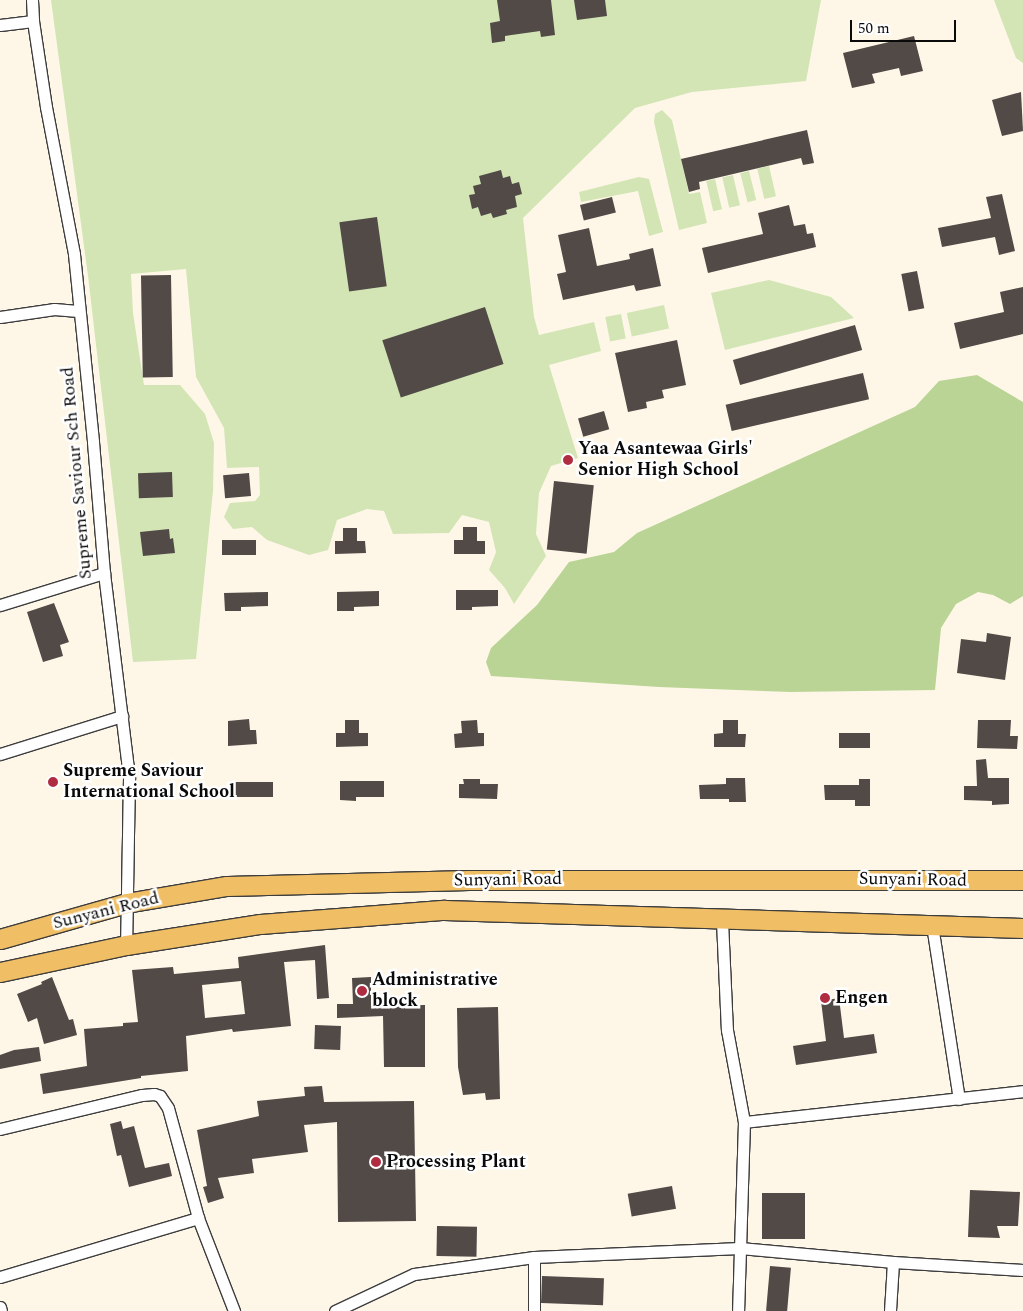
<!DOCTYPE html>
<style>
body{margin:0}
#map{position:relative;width:1023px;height:1311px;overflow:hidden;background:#fef7e8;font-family:Spectral,serif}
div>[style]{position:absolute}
.green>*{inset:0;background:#d3e5b5;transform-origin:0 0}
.forest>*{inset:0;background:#b9d495}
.building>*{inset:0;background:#514a47;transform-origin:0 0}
.roads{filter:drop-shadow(1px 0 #3d3d3d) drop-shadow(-1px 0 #3d3d3d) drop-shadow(0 1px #3d3d3d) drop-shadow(0 -1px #3d3d3d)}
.street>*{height:11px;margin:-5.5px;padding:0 5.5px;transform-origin:5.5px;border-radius:5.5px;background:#fff}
.primary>*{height:19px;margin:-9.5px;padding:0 9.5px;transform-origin:9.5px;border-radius:9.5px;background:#f0be65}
.dots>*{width:14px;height:14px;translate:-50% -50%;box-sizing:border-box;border:2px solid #fff;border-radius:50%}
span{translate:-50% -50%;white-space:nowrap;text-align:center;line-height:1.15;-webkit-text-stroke:5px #fff;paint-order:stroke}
.poi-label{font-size:18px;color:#0a0a0a;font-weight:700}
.left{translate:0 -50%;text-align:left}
.street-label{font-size:18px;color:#0a0a0a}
.scale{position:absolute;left:850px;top:20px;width:106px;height:22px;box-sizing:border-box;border:2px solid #0a0a0a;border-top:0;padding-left:6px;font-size:15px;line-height:18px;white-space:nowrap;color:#0a0a0a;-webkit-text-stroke:4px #fff;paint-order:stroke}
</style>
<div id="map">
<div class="green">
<i style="clip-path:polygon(51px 0,821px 0,806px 81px,692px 92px,635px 108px,523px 218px,534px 317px,539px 335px,594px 322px,601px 351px,549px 365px,578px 458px,551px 466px,539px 493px,536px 534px,546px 556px,514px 604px,505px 588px,489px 570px,496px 552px,489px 522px,462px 515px,449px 533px,393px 534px,384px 511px,367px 509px,337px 520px,328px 550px,309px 555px,267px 540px,252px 527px,233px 529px,224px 517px,230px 503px,255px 501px,260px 495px,259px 467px,227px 468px,224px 428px,196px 377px,186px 269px,131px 274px,133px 313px,144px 385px,180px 385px,205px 414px,214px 443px,213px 491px,196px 659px,133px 662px,88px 276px)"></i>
<i style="clip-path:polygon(994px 0,1023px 0,1023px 63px,1016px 58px)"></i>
<i style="clip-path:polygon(662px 110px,672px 120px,689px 194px,700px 192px,707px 223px,679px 230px,654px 122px,655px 114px)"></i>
<i style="left:769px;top:166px;width:31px;height:12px;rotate:77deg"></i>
<i style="left:749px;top:171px;width:30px;height:9px;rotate:76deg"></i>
<i style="left:733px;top:175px;width:31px;height:11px;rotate:77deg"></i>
<i style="clip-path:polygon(639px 177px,649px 179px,663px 232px,649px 236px,638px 191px,581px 202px,579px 192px)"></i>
<i style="left:715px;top:179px;width:31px;height:9px;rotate:77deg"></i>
<i style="clip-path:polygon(769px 280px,831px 297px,854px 318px,725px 350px,711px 293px)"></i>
<i style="left:664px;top:305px;width:24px;height:38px;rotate:78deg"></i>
<i style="left:621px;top:314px;width:25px;height:16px;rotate:79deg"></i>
</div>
<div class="forest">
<i style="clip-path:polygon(977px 375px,1023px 402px,1023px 596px,1010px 604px,993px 595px,978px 592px,956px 604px,941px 628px,935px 690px,791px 692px,659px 687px,491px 676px,486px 662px,491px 648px,537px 605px,569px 562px,614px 552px,637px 533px,915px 407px,939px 381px)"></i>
</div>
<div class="building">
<i style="clip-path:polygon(497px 0,551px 0,555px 35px,541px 37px,540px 31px,505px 36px,505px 41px,492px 43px,490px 23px,500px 21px)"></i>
<i style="clip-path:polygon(574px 0,605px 0,607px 16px,577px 20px)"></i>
<i style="clip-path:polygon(914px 36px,923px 71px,901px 76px,899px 68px,872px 74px,875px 83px,852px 88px,843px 53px)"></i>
<i style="clip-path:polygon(1021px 92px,1023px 131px,1002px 136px,992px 100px)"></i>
<i style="clip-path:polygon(807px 130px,814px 163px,803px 165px,801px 158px,699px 182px,700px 189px,689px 192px,681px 159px)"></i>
<i style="clip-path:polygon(501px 170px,503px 178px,510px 176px,512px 184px,519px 182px,522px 194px,515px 196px,517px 207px,506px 210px,507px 214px,493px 218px,491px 213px,481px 216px,478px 207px,472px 209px,469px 195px,475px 194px,473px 186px,481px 184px,479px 176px)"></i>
<i style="clip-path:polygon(1002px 194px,1015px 251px,999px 255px,995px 237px,942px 247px,938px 228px,991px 218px,986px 197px)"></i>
<i style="left:612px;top:197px;width:16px;height:33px;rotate:76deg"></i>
<i style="clip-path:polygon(789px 205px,794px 226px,805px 224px,807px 234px,813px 233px,816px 247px,708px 273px,702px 248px,763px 234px,758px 213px)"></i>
<i style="left:377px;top:217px;width:70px;height:38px;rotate:82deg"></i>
<i style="clip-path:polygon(589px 228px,597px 266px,630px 259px,629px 254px,653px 248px,661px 286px,636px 291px,634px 285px,563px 300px,557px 274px,566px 272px,558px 235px)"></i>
<i style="left:917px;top:271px;width:38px;height:16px;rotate:79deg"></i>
<i style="left:171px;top:275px;width:102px;height:30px;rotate:89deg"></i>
<i style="clip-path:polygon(1023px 287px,1023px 334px,960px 349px,954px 323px,1004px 312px,1000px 292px)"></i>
<i style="left:485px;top:307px;width:60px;height:108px;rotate:72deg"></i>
<i style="left:855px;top:325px;width:26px;height:127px;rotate:74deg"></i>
<i style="clip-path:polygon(677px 340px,686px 385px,662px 390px,664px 398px,646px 402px,647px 408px,628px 412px,615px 353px)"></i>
<i style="left:863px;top:373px;width:27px;height:141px;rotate:77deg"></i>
<i style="left:604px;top:411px;width:19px;height:27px;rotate:74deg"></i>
<i style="left:172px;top:472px;width:25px;height:34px;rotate:88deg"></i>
<i style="left:249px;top:473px;width:23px;height:26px;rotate:85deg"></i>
<i style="left:554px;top:481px;width:40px;height:69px;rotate:6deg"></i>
<i style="clip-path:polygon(463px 527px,477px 527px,477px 541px,485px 541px,485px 554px,454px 554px,454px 540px,463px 540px)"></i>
<i style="clip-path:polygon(343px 528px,357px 528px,357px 541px,365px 541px,366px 553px,335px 554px,335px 541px,343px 541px)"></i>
<i style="clip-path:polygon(169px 529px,170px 539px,173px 538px,175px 553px,143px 556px,140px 532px)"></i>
<i style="left:256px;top:540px;width:15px;height:34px;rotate:90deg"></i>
<i style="clip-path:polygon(456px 590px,498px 590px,498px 606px,472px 607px,472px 610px,456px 610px)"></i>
<i style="clip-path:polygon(379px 591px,379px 606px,354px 607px,354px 611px,337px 611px,337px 592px)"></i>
<i style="clip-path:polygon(268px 592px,268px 606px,241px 607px,241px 611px,225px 611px,224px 593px)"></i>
<i style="clip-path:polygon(54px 603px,69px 642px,60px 645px,63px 656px,43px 662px,27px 612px)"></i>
<i style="clip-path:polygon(987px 633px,1011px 637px,1005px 680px,957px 673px,961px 639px,986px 642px)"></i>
<i style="clip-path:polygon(249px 719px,250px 730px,256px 730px,257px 744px,228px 746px,228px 721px)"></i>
<i style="clip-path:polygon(345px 720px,359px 720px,359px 733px,368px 733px,368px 746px,336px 747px,336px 733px,345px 733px)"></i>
<i style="clip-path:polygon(477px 720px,478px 733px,484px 733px,484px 746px,455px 748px,454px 734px,462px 733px,461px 721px)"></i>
<i style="clip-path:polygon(723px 720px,738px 720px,738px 734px,746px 734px,745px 747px,714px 747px,714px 734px,723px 733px)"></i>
<i style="clip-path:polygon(978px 720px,1011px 720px,1010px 736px,1018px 736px,1017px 749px,977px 748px)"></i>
<i style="left:870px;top:733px;width:15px;height:31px;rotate:90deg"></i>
<i style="clip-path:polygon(986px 759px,988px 778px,1009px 778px,1009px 804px,992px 805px,992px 801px,964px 800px,964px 786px,977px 786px,976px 760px)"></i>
<i style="clip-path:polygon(726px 778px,745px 778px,746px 802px,729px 802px,729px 799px,700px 799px,699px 785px,726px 784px)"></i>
<i style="clip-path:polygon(463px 779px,480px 779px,480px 784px,498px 784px,497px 799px,459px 798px,459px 784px,464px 784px)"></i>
<i style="clip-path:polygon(859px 779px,870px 779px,870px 806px,855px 806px,855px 800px,825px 800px,824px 785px,859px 785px)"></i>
<i style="clip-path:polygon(340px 781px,384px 781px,384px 797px,356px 797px,356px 801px,340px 800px)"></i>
<i style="left:232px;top:782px;width:41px;height:15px"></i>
<i style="clip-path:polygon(evenodd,325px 945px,329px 998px,317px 999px,315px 960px,284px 962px,291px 1026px,233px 1032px,232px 1029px,186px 1036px,188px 1071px,141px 1076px,141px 1078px,43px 1094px,40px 1074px,87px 1066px,84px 1029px,123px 1026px,123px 1023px,138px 1022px,132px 970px,173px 967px,174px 974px,239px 968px,238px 957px,325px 945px,241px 981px,245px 1014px,205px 1018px,202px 985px,241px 981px)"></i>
<i style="clip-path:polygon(52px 977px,69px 1020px,73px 1019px,77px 1035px,44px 1044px,37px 1018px,28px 1022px,17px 994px,42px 984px,41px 982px)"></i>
<i style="clip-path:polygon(371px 977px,371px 1006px,425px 1005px,425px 1067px,384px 1067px,383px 1016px,337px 1018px,337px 1004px,353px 1004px,352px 978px)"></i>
<i style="clip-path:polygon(839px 998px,844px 1038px,874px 1034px,877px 1053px,796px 1065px,793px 1046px,826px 1041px,821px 1001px)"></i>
<i style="clip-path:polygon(498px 1007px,500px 1099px,486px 1100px,485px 1093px,463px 1095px,458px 1067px,457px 1008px)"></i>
<i style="left:315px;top:1025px;width:26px;height:24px;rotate:2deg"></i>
<i style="clip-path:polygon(39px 1047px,41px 1061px,0 1069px,0 1055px,14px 1050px)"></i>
<i style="clip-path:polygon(322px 1086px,324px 1102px,414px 1101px,416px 1221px,338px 1222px,337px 1122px,304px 1125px,308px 1152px,252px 1159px,254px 1173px,218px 1178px,224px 1198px,208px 1203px,203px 1187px,207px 1186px,197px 1130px,259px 1116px,257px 1101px,305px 1096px,304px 1087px)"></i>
<i style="clip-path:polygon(121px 1121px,123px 1129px,134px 1126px,145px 1168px,169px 1163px,172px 1176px,129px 1187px,121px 1155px,117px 1156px,110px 1124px)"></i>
<i style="left:672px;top:1186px;width:23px;height:45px;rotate:80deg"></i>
<i style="clip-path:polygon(970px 1190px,1020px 1192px,1018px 1226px,997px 1226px,1000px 1238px,968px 1237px)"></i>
<i style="left:762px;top:1193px;width:43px;height:46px"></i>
<i style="left:437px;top:1226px;width:40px;height:30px;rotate:1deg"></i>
<i style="left:770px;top:1266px;width:21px;height:45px;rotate:5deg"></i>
<i style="left:542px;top:1276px;width:62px;height:27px;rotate:2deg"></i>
</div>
<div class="roads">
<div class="street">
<i style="left:32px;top:0;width:21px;rotate:87deg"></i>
<i style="left:33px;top:21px;width:87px;rotate:81.4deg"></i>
<i style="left:46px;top:107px;width:150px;rotate:79.2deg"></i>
<i style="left:74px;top:254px;width:189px;rotate:84.2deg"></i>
<i style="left:93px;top:442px;width:131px;rotate:85.2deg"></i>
<i style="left:104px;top:573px;width:207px;rotate:83deg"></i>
<i style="left:129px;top:778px;width:167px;rotate:91deg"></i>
<i style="left:0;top:25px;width:33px;rotate:-7deg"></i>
<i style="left:0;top:317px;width:55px;rotate:-8.4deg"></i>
<i style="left:54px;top:309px;width:24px;rotate:5deg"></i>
<i style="left:0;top:605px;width:109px;rotate:-17.1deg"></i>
<i style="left:0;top:754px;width:128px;rotate:-17.3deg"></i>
<i style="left:722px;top:921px;width:109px;rotate:87.4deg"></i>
<i style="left:727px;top:1030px;width:94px;rotate:79.5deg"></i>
<i style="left:744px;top:1122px;width:189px;rotate:91.8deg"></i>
<i style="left:932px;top:925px;width:176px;rotate:81.2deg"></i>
<i style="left:744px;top:1122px;width:281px;rotate:-6.3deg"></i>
<i style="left:0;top:1129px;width:146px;rotate:-13.5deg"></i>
<i style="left:142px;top:1095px;width:12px;rotate:-5deg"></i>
<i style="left:154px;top:1094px;width:6px;rotate:18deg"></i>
<i style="left:160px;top:1096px;width:14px;rotate:56deg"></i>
<i style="left:168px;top:1108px;width:114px;rotate:74.7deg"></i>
<i style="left:198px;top:1218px;width:100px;rotate:68.8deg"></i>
<i style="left:0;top:1277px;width:207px;rotate:-16.6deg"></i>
<i style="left:0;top:1307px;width:4px;rotate:76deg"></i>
<i style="left:335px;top:1311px;width:87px;rotate:-25.1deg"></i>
<i style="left:414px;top:1274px;width:121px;rotate:-8.1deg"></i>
<i style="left:534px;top:1257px;width:206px;rotate:-2.5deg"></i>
<i style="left:740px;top:1248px;width:154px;rotate:5.2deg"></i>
<i style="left:893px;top:1262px;width:130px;rotate:3.5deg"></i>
<i style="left:534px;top:1311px;width:54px;rotate:-90deg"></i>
<i style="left:890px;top:1311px;width:49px;rotate:-86.5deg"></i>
</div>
<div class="primary">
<i style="left:0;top:939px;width:131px;rotate:-15.9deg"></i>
<i style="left:126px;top:903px;width:102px;rotate:-9.6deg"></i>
<i style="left:227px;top:886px;width:242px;rotate:-1.4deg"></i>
<i style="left:469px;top:880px;width:554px"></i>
<i style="left:0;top:972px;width:129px;rotate:-12.1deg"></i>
<i style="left:126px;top:945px;width:136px;rotate:-8.9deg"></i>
<i style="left:260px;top:924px;width:185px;rotate:-4.4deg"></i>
<i style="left:444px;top:910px;width:579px;rotate:1.78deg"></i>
</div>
</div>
<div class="dots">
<i style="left:568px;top:460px;background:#b02c41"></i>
<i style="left:53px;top:782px;background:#b02c41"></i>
<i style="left:362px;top:991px;background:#b02c41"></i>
<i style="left:825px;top:998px;background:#b02c41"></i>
<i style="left:376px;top:1162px;background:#b02c41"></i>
</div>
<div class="poi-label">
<span class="left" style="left:578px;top:460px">Yaa Asantewaa Girls'<br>Senior High School</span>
<span class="left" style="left:63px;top:782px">Supreme Saviour<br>International School</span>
<span class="left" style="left:372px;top:991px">Administrative<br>block</span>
<span class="left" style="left:835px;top:998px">Engen</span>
<span class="left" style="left:386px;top:1162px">Processing Plant</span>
</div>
<div class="street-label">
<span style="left:77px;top:473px;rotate:-95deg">Supreme Saviour Sch Road</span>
<span style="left:508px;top:880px;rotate:-1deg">Sunyani Road</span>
<span style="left:913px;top:880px;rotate:1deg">Sunyani Road</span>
<span style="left:106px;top:911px;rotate:-14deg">Sunyani Road</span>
</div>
<div class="scale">50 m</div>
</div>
